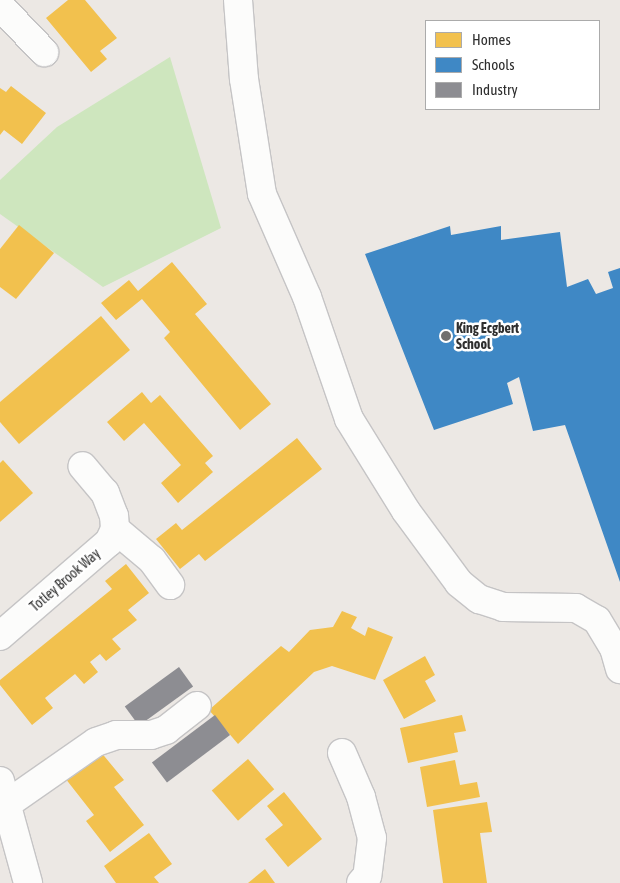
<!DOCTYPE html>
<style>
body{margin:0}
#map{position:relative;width:620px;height:883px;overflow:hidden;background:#ece8e4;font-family:"Asap Condensed",sans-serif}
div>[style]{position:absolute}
.green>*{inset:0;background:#cee6be}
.homes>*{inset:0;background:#f2c14e;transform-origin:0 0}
.schools>*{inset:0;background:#3f88c5}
.industry>*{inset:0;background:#8d8d92;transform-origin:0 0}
.roads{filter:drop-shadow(1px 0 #c5c4c5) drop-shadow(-1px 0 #c5c4c5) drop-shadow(0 1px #c5c4c5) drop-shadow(0 -1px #c5c4c5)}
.minor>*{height:28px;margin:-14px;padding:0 14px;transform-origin:14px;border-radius:14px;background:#fcfcfb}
.dots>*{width:14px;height:14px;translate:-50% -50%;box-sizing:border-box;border:2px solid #fff;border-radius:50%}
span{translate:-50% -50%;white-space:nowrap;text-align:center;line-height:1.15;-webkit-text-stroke:5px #fff;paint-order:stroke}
.poi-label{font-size:14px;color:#2e2e2e;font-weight:700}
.left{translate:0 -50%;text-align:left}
.street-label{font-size:14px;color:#2e2e2e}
.legend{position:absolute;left:425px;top:20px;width:175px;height:90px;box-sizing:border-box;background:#fff;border:1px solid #ababab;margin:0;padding:6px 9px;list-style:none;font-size:15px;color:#2e2e2e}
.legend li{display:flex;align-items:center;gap:10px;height:25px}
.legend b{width:25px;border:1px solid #ababab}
</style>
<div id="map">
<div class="green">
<i style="clip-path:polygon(170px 57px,221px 228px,103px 287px,0 214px,0 180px,57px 127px)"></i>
</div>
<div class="homes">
<i style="clip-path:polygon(68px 0,85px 0,117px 38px,100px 51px,107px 59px,91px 72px,46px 18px)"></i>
<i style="clip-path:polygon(11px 86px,46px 113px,22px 144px,4px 130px,0 135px,0 88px,6px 92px)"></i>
<i style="clip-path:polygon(19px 225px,54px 253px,16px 299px,0 287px,0 249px)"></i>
<i style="clip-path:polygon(172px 262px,207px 304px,195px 314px,271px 404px,240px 430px,164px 338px,170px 332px,142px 299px,116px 320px,101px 303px,129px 280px,138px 291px)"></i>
<i style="clip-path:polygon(101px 316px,130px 350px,19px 444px,0 422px,0 402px)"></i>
<i style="clip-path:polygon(142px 392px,151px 403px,160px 395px,213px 456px,205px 463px,213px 472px,178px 503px,161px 483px,181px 465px,144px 423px,124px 441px,107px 422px)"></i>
<i style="clip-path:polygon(297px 438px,322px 469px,205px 561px,199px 554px,180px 569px,156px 539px,176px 523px,182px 530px)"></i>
<i style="clip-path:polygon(3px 460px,33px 493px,0 522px,0 463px)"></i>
<i style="clip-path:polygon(126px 564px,149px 593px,128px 610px,137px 620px,112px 639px,121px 649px,106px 661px,100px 654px,90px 662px,98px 672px,84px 684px,75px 674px,45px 698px,53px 708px,32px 725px,0 685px,0 680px,112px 589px,105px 581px)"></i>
<i style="clip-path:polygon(342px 611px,357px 617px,351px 628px,365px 636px,368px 627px,393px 637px,375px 680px,332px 666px,314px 672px,238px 744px,209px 710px,281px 646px,289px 652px,310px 630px,333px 627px)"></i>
<i style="clip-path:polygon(425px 656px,435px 675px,425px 681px,436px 701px,404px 719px,383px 680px)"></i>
<i style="clip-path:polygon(462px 715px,466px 731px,454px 733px,458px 752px,408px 763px,400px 728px)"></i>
<i style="clip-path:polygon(100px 751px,124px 780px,114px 787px,144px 825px,110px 852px,86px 821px,94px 815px,65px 778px)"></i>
<i style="left:248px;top:759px;width:40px;height:48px;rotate:49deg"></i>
<i style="clip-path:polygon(455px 760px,460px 785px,477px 782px,480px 797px,427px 807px,420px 767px)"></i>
<i style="clip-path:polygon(284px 792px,322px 839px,288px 867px,265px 839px,283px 825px,267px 806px)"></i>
<i style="clip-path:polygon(487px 802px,492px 832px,480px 833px,487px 883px,443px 883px,433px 810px)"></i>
<i style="clip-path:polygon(149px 833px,172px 864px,154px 877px,159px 883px,116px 883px,104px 866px)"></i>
<i style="clip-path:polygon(265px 869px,275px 883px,248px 883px)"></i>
</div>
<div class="schools">
<i style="clip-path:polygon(450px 226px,451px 235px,501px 226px,501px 240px,560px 232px,567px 287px,588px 279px,596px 294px,613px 288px,608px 272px,620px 268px,620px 582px,565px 425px,533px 431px,519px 377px,507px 383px,513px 404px,434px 430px,365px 254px)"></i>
</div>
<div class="industry">
<i style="left:179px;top:667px;width:24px;height:67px;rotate:54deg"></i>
<i style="left:215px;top:715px;width:25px;height:79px;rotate:53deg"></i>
</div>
<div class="roads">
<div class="minor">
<i style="left:238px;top:0;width:79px;rotate:85.7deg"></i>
<i style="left:244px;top:79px;width:116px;rotate:81.1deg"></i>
<i style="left:262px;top:194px;width:112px;rotate:66.4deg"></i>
<i style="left:307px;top:297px;width:129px;rotate:71deg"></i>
<i style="left:349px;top:419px;width:108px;rotate:58.2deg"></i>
<i style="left:406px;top:511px;width:89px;rotate:53.6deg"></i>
<i style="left:459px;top:583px;width:26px;rotate:39deg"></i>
<i style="left:479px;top:599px;width:25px;rotate:18deg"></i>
<i style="left:503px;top:607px;width:73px;rotate:0.8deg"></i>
<i style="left:576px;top:608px;width:24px;rotate:30deg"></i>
<i style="left:597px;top:620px;width:33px;rotate:59deg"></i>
<i style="left:614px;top:648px;width:22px;rotate:74deg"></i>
<i style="left:0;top:6px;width:64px;rotate:46.3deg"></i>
<i style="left:115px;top:529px;width:48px;rotate:40deg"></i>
<i style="left:152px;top:560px;width:31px;rotate:54deg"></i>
<i style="left:0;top:636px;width:144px;rotate:-40.8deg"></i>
<i style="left:109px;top:542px;width:14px;rotate:-65deg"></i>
<i style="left:115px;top:529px;width:13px;rotate:-94deg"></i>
<i style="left:114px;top:516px;width:25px;rotate:-111deg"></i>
<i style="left:105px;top:493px;width:35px;rotate:-130deg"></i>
<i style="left:342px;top:753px;width:48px;rotate:66.6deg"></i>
<i style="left:361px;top:797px;width:42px;rotate:75deg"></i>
<i style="left:372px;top:838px;width:38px;rotate:97deg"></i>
<i style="left:367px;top:876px;width:9px;rotate:131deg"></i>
<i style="left:0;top:781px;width:106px;rotate:74.6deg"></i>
<i style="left:7px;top:804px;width:108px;rotate:-34.9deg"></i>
<i style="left:96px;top:742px;width:21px;rotate:-19deg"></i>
<i style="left:116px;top:735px;width:35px"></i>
<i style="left:151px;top:735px;width:16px;rotate:-18deg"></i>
<i style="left:166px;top:730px;width:39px;rotate:-38deg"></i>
</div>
</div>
<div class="dots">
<i style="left:446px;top:336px;background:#706f6e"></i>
</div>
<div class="poi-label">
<span class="left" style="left:456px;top:336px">King Ecgbert<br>School</span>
</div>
<div class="street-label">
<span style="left:65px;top:580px;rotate:-41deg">Totley Brook Way</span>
</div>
<ul class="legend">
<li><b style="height:14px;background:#f2c14e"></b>Homes</li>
<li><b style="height:14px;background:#3f88c5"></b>Schools</li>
<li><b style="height:14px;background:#8d8d92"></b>Industry</li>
</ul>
</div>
